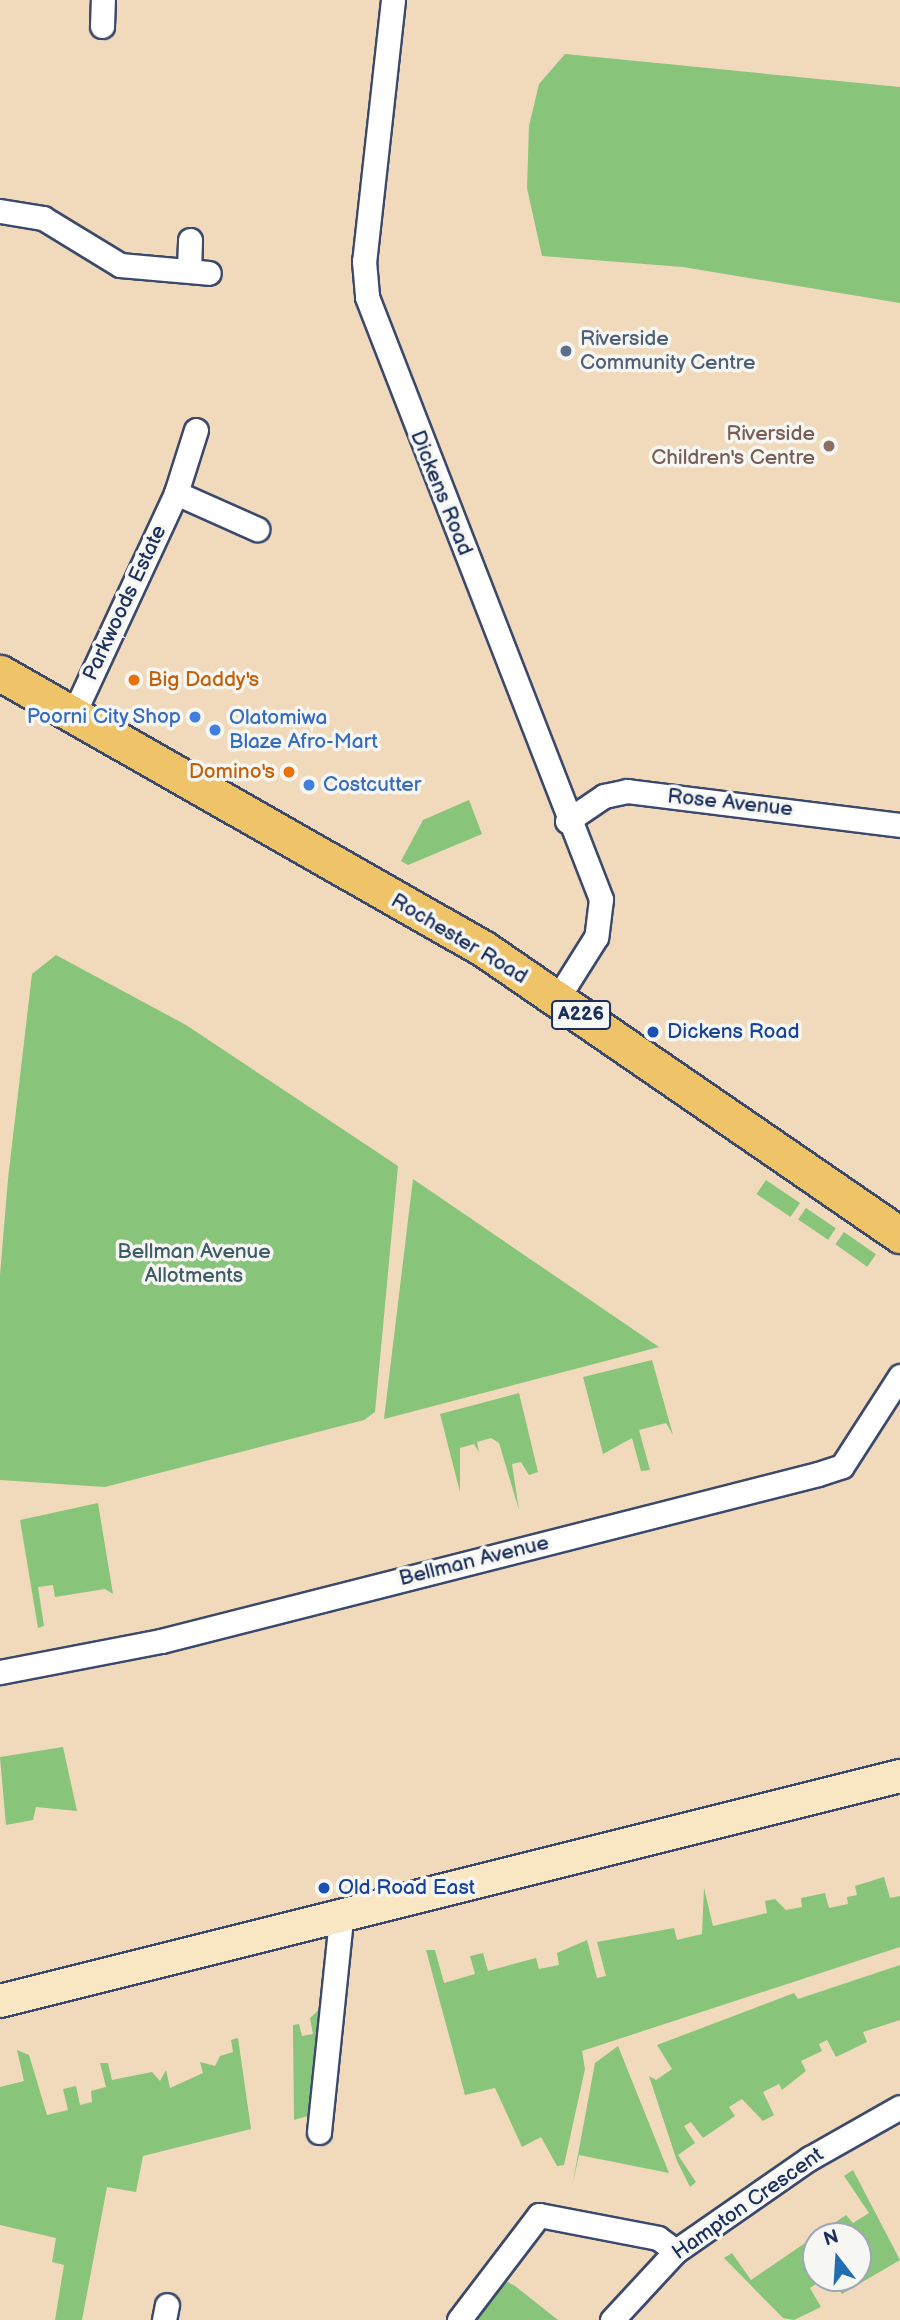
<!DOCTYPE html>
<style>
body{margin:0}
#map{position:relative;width:900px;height:2320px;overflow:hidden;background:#f1dabb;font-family:"Balsamiq Sans",sans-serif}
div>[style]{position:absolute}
.green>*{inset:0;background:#88c47a;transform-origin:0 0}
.roads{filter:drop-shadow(2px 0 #3b496c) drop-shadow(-2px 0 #3b496c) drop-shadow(0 2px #3b496c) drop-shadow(0 -2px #3b496c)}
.minor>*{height:23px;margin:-11.5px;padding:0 11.5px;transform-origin:11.5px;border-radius:11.5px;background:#fff}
.secondary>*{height:32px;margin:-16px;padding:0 16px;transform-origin:16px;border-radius:16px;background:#f9e7c3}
.primary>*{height:35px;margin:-17.5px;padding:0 17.5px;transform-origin:17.5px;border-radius:17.5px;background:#efc469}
.dots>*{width:19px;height:19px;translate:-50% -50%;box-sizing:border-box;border:4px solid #f6f6f2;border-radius:50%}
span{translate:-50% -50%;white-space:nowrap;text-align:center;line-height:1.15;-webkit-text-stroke:7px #f6f6f2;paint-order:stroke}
.shield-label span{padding:2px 5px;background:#f6f6f2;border:2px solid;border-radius:5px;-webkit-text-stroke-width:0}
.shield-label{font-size:19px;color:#1b2f5e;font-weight:700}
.service-label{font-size:21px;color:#4e5e75}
.left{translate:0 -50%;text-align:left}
.education-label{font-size:21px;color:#785e54}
.right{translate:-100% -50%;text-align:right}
.street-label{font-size:21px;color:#1b2f5e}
.food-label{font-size:21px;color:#c56008}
.shop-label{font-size:21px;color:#366cbe}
.transit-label{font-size:21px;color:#164399}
.park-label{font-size:21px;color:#3c5c66}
.north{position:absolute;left:802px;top:2222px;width:70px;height:70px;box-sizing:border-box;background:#f6f6f2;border:2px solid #9ea6b7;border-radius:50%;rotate:343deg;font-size:19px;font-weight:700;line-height:28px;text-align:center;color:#1b2f5e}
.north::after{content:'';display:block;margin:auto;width:24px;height:32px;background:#1f6fb2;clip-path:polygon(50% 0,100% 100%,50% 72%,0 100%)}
</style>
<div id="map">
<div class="green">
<i style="clip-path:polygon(565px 54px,900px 87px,900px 303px,683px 267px,542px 256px,527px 188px,529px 126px,539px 84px)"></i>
<i style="clip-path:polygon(469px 800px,482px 834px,408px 865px,401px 861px,423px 820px)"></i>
<i style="clip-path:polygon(56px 955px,186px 1025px,398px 1166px,375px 1412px,364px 1420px,105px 1487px,0 1480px,0 1275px,8px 1179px,32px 974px)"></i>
<i style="clip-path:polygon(413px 1179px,659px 1347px,384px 1419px)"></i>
<i style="left:766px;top:1180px;width:41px;height:17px;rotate:34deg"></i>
<i style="left:806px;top:1208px;width:36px;height:14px;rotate:34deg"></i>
<i style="left:844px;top:1232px;width:39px;height:15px;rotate:35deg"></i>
<i style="clip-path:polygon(652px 1360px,673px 1435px,666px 1423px,639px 1430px,650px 1470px,641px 1471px,632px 1438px,603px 1454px,583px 1377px)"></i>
<i style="clip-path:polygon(519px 1393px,538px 1472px,529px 1475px,521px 1462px,512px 1464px,519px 1510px,499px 1443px,491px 1438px,477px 1442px,479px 1452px,474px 1444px,460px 1448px,460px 1492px,440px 1414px)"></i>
<i style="clip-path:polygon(98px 1503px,113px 1594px,105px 1589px,55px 1597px,53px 1585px,38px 1587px,44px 1626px,38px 1628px,20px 1520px)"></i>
<i style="clip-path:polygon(63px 1747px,77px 1811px,36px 1807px,33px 1820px,6px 1825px,0 1757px)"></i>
<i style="clip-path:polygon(884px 1877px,890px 1898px,900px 1896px,900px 1947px,582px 2051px,585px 2069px,564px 2165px,557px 2166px,541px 2137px,522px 2147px,495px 2088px,465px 2095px,426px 1950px,435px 1950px,444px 1983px,475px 1974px,470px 1956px,483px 1953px,488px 1971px,536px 1958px,539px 1969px,559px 1965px,557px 1953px,587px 1940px,597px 1978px,606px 1976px,597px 1942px,674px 1928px,677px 1940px,702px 1934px,704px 1888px,713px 1926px,767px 1913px,765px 1901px,775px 1899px,786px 1910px,802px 1907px,801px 1898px,825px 1893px,829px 1908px,848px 1904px,847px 1897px,857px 1895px,855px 1886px)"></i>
<i style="clip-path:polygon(900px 1965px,900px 2020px,863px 2032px,867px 2042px,836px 2057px,827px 2040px,819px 2044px,822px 2051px,801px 2061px,806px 2071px,782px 2090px,779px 2084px,763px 2092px,774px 2115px,763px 2121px,742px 2099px,729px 2107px,735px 2116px,703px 2138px,691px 2122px,684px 2126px,695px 2143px,678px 2155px,696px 2182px,690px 2187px,677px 2161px,649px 2076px,656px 2080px,672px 2069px,657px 2045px,794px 1993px,798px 1999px)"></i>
<i style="clip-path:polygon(324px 2005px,308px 2116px,294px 2120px,293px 2025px,299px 2024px,302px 2036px,313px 2034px,310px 2018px)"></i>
<i style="clip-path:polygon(238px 2038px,251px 2129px,143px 2156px,136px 2192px,107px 2187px,82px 2320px,55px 2320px,64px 2265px,52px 2262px,56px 2238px,0 2225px,0 2087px,24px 2081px,17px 2050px,29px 2055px,47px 2115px,68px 2110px,63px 2089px,76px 2086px,80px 2105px,92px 2102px,91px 2091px,106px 2087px,100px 2063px,108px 2063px,112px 2080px,152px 2072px,160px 2081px,166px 2070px,170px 2088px,203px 2073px,200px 2062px,215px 2066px,220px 2056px,233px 2052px,231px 2040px)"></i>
<i style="clip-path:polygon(618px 2046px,669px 2173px,579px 2155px,572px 2187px,595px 2063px)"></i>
<i style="clip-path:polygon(853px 2170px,900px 2260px,842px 2294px,832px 2278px,858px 2278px,858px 2236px,816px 2236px,816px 2278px,825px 2278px,810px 2288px,821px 2307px,794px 2320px,783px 2318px,724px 2258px,732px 2253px,751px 2280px,846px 2215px,853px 2223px,869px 2213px,844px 2176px)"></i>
<i style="clip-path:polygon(502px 2279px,515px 2286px,558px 2320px,467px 2320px)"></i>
</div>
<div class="roads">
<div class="minor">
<i style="left:393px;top:0;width:263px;rotate:96.3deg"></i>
<i style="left:364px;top:261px;width:36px;rotate:85deg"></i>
<i style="left:367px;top:297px;width:646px;rotate:68.76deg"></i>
<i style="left:601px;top:899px;width:38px;rotate:97deg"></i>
<i style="left:596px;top:937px;width:73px;rotate:122.2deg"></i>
<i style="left:102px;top:26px;width:26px;rotate:-88deg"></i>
<i style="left:0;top:211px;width:44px;rotate:9.2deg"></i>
<i style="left:43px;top:218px;width:90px;rotate:31.4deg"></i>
<i style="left:120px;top:265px;width:89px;rotate:5.1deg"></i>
<i style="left:189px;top:270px;width:30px;rotate:-88deg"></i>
<i style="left:176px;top:493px;width:89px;rotate:24deg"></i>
<i style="left:74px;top:713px;width:242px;rotate:-65.1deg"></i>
<i style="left:176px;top:493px;width:66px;rotate:-72.4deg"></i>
<i style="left:567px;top:821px;width:45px;rotate:-34deg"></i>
<i style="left:604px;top:796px;width:24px;rotate:-12deg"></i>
<i style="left:627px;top:791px;width:275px;rotate:7.1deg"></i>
<i style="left:0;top:1672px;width:164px;rotate:-10.9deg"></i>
<i style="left:161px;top:1641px;width:678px;rotate:-14.26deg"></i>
<i style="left:818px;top:1474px;width:25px;rotate:-18deg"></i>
<i style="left:842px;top:1466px;width:107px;rotate:-57.2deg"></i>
<i style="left:319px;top:2132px;width:215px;rotate:-84.1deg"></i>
<i style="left:164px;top:2320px;width:15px;rotate:-79deg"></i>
<i style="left:459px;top:2320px;width:132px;rotate:-52.7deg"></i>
<i style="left:539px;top:2215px;width:121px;rotate:10.9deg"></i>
<i style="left:658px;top:2238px;width:22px;rotate:36deg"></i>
<i style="left:612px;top:2320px;width:94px;rotate:-47.2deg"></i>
<i style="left:676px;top:2251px;width:163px;rotate:-34.8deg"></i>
<i style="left:810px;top:2158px;width:103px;rotate:-29.5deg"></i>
</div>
<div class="secondary">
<i style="left:0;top:2001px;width:928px;rotate:-14.04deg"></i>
</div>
<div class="primary">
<i style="left:0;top:673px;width:557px;rotate:29.69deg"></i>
<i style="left:484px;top:949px;width:505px;rotate:34.51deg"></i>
</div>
</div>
<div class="dots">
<i style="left:566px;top:351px;background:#5c6f8a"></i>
<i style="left:829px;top:446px;background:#8d6e63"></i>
<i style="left:134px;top:680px;background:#e8710a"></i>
<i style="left:195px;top:717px;background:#3f7fe0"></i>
<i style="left:215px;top:730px;background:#3f7fe0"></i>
<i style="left:289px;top:772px;background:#e8710a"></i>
<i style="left:309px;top:785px;background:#3f7fe0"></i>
<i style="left:653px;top:1032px;background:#1a4fb4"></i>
<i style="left:324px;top:1888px;background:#1a4fb4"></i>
</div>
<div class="shield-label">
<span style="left:581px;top:1015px">A226</span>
</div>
<div class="service-label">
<span class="left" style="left:580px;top:351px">Riverside<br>Community Centre</span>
</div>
<div class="education-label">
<span class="right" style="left:815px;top:446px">Riverside<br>Children's Centre</span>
</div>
<div class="street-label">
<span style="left:441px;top:493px;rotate:68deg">Dickens Road</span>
<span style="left:125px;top:603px;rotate:-65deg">Parkwoods Estate</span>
<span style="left:730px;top:803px;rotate:6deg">Rose Avenue</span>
<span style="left:459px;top:939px;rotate:31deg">Rochester Road</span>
<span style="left:474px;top:1561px;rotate:-14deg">Bellman Avenue</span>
<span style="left:748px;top:2204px;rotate:-35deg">Hampton Crescent</span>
</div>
<div class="food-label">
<span class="left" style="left:148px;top:680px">Big Daddy's</span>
<span class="right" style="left:275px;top:772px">Domino's</span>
</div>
<div class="shop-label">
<span class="right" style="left:181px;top:717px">Poorni City Shop</span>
<span class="left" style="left:229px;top:730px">Olatomiwa<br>Blaze Afro-Mart</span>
<span class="left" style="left:323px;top:785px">Costcutter</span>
</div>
<div class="transit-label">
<span class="left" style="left:667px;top:1032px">Dickens Road</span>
<span class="left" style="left:338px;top:1888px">Old Road East</span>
</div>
<div class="park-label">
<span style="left:194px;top:1264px">Bellman Avenue<br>Allotments</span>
</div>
<div class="north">N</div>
</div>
